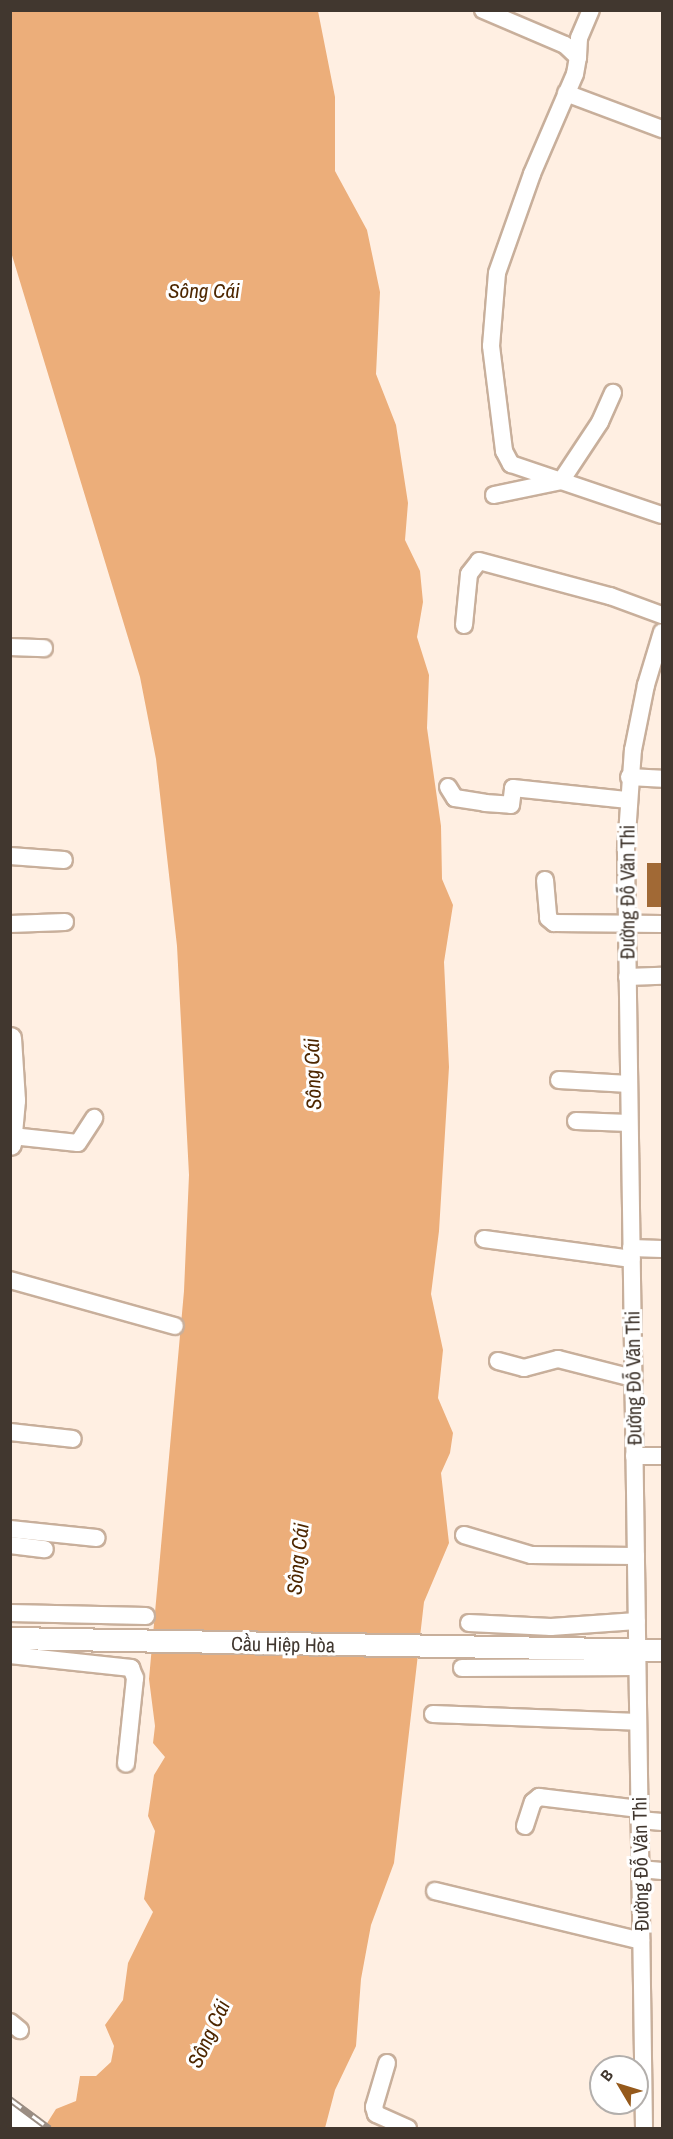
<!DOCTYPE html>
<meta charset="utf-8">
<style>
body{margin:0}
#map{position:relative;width:673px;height:2139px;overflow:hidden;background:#ffefe2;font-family:"Archivo Narrow",sans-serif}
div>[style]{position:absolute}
.water>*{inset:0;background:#ecae7a}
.building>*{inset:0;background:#a16935;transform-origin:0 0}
.roads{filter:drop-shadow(2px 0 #c8af9b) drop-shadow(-2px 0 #c8af9b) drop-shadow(0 2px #c8af9b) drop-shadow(0 -2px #c8af9b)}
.minor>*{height:16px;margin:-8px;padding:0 8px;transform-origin:8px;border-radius:8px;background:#fff}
.major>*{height:21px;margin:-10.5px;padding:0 10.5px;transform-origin:10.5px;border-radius:10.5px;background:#fff}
.rail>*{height:7px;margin-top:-3.5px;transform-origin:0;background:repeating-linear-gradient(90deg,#fff 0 14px,#9a8d83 0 28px);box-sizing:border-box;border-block:2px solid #9a8d83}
span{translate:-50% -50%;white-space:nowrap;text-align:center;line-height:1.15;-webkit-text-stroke:6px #fff;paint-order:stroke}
.street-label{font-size:20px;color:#41372f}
.water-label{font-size:21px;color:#4e2700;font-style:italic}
.frame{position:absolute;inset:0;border:12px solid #41372f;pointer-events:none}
.north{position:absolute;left:589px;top:2055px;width:60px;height:60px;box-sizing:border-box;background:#fff;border:2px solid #b3afac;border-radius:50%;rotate:308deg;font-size:16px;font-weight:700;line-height:24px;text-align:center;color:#41372f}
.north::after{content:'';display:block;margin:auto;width:21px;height:27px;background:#95591b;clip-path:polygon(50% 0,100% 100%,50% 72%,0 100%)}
</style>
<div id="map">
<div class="water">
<i style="clip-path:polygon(10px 11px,318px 11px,335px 97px,335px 171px,367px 230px,380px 292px,376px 374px,396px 425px,408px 503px,405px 540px,420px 571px,423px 602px,417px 637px,429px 675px,427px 728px,441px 826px,442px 879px,453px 905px,444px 962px,449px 1067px,439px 1231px,431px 1294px,443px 1350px,438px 1398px,453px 1433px,450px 1453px,441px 1473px,449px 1543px,424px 1602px,394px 1863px,371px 1925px,361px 1979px,356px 2046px,335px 2090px,325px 2128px,44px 2128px,56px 2109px,76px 2101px,80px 2076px,96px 2076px,111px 2062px,114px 2046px,105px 2025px,123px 2000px,128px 1963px,153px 1912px,144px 1899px,155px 1831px,148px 1816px,154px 1775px,165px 1757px,153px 1743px,155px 1726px,149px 1679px,184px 1291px,189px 1175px,177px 946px,156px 759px,140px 677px,11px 252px)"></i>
</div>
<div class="building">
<i style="left:663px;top:863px;width:44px;height:16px;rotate:90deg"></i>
</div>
<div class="roads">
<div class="minor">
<i style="left:483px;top:10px;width:89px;rotate:23.1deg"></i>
<i style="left:565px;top:45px;width:18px;rotate:43deg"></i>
<i style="left:578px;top:57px;width:17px;rotate:100deg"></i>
<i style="left:575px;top:74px;width:109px;rotate:113.3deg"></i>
<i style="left:532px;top:174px;width:105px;rotate:109.5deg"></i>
<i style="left:497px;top:273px;width:73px;rotate:94.7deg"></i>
<i style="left:491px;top:346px;width:106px;rotate:82.9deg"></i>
<i style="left:504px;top:451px;width:15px;rotate:62deg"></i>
<i style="left:511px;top:464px;width:159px;rotate:18.7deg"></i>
<i style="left:578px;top:57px;width:19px;rotate:-87deg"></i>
<i style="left:579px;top:38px;width:30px;rotate:-67deg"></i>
<i style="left:566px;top:93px;width:103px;rotate:20.6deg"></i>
<i style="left:494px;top:495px;width:68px;rotate:-11.8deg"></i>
<i style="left:561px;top:481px;width:71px;rotate:-56.5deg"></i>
<i style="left:600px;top:422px;width:32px;rotate:-66deg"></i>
<i style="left:464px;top:625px;width:51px;rotate:-84.4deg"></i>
<i style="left:469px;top:574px;width:16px;rotate:-52deg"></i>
<i style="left:479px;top:561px;width:136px;rotate:15deg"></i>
<i style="left:610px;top:596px;width:55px;rotate:20.1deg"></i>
<i style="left:10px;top:647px;width:34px;rotate:2deg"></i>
<i style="left:629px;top:777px;width:33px;rotate:3deg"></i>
<i style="left:448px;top:787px;width:13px;rotate:58deg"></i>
<i style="left:455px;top:798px;width:30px;rotate:9deg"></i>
<i style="left:485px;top:803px;width:26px;rotate:4deg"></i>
<i style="left:511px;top:805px;width:17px;rotate:-83deg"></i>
<i style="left:513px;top:788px;width:116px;rotate:6deg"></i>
<i style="left:10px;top:856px;width:54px;rotate:4.2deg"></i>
<i style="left:545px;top:880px;width:38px;rotate:85deg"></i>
<i style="left:548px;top:918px;width:8px;rotate:40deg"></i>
<i style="left:554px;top:923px;width:108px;rotate:0.5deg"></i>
<i style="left:10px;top:924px;width:55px;rotate:-2.1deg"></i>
<i style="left:627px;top:977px;width:35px;rotate:-2deg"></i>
<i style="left:559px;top:1080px;width:70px;rotate:3.3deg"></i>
<i style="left:576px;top:1121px;width:53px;rotate:2.2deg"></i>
<i style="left:12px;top:1136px;width:66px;rotate:6.1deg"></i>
<i style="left:78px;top:1143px;width:30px;rotate:-57deg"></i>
<i style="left:484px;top:1239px;width:149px;rotate:7.7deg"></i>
<i style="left:631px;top:1248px;width:31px;rotate:2deg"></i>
<i style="left:10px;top:1280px;width:171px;rotate:15.6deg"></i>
<i style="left:498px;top:1361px;width:27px;rotate:15deg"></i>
<i style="left:524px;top:1368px;width:35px;rotate:-15deg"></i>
<i style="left:558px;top:1359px;width:77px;rotate:14.2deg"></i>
<i style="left:10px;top:1432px;width:63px;rotate:6.3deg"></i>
<i style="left:634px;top:1456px;width:28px"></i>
<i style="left:10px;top:1529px;width:87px;rotate:5.9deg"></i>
<i style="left:464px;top:1535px;width:70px;rotate:16.6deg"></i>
<i style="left:531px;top:1555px;width:105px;rotate:0.5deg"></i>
<i style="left:10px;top:1545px;width:35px;rotate:7deg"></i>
<i style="left:10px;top:1613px;width:136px;rotate:1.3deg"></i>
<i style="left:469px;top:1623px;width:82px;rotate:2.8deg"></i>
<i style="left:551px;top:1627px;width:86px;rotate:-4deg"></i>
<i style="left:10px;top:1655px;width:122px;rotate:6.1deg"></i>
<i style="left:131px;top:1668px;width:11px;rotate:68deg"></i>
<i style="left:135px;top:1678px;width:86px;rotate:96deg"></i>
<i style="left:462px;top:1668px;width:175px;rotate:-0.3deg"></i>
<i style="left:433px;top:1714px;width:205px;rotate:2.2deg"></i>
<i style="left:640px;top:1820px;width:22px;rotate:5deg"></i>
<i style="left:525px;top:1826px;width:25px;rotate:-72deg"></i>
<i style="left:533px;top:1802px;width:8px;rotate:-40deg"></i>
<i style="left:539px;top:1797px;width:101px;rotate:6.8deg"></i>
<i style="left:640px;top:1869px;width:22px;rotate:5deg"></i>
<i style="left:435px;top:1891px;width:212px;rotate:13.6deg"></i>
<i style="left:10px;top:2022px;width:13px;rotate:39deg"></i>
<i style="left:387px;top:2063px;width:46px;rotate:106.5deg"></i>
<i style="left:374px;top:2107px;width:7px;rotate:74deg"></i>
<i style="left:376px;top:2114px;width:35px;rotate:24deg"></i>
<i style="left:644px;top:2128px;width:1279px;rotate:-90.81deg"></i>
<i style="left:626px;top:849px;width:99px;rotate:-86deg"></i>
<i style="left:633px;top:750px;width:66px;rotate:-78.7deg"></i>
<i style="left:646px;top:685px;width:55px;rotate:-73.2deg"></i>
</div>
<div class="major">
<i style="left:10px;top:1038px;width:62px;rotate:86.3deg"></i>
<i style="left:14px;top:1100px;width:44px;rotate:95.2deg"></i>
<i style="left:10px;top:1638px;width:652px;rotate:1.05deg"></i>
<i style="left:10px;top:2112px;width:27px;rotate:36deg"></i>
</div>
</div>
<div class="rail">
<i style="left:10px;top:2099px;width:49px;rotate:36.6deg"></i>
</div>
<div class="street-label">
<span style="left:627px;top:892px;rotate:-90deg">Đường Đỗ Văn Thi</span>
<span style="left:633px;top:1378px;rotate:-91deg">Đường Đỗ Văn Thi</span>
<span style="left:283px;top:1644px;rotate:1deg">Cầu Hiệp Hòa</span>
<span style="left:640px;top:1864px;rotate:-91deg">Đường Đỗ Văn Thi</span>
</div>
<div class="water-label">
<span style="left:204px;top:291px">Sông Cái</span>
<span style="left:313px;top:1074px;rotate:-92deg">Sông Cái</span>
<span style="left:298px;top:1559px;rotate:-84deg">Sông Cái</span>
<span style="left:209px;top:2034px;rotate:-65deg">Sông Cái</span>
</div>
<div class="frame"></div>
<div class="north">B</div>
</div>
